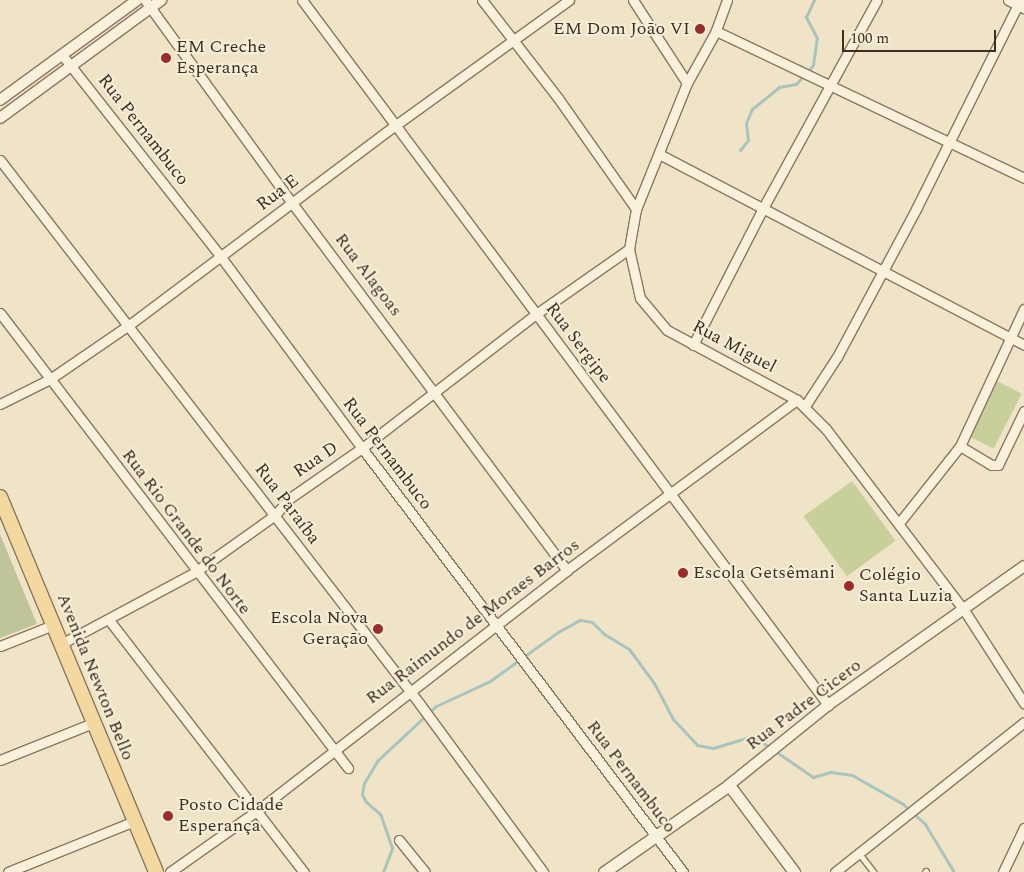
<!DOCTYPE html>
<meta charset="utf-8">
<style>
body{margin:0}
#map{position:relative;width:1024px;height:872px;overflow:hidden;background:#f0e4c8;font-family:Spectral,serif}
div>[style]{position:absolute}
.green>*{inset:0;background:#c9cf9b;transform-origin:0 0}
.cemetery>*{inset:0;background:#bfc49a}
.stream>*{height:3px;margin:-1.5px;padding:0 1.5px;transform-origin:1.5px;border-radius:1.5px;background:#a9c4bc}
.roads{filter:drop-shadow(1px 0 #8d765c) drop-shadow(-1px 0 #8d765c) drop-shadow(0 1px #8d765c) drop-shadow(0 -1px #8d765c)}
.service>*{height:4.5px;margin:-2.25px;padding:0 2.25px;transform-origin:2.25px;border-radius:2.25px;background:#faf1dc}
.minor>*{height:9px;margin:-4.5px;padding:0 4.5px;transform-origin:4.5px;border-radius:4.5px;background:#faf1dc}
.tertiary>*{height:10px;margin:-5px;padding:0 5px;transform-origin:5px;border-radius:5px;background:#faf1dc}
.secondary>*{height:11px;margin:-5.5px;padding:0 5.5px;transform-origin:5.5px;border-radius:5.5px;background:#faf1dc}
.primary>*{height:14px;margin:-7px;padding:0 7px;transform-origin:7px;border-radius:7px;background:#f3d9a0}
.dots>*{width:14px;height:14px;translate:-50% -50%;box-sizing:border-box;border:2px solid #f7eed8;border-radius:50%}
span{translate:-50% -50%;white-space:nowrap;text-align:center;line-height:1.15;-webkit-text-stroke:4px #f7eed8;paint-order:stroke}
.poi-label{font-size:18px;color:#3d2e20}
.right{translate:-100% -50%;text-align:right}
.left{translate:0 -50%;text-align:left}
.street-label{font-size:18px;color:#3d2e20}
.scale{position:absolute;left:842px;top:30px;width:154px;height:22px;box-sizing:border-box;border:2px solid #3d2e20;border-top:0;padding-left:6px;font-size:15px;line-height:18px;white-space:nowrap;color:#3d2e20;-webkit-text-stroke:4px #f7eed8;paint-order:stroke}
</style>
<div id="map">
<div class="green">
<i style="left:995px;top:380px;width:30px;height:62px;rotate:27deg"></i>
<i style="left:852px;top:481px;width:74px;height:60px;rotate:54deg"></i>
</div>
<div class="cemetery">
<i style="clip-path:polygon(0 534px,37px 624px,0 638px)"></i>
</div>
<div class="stream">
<i style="left:740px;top:150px;width:13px;rotate:-51deg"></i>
<i style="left:748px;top:140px;width:17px;rotate:-97deg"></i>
<i style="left:746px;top:123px;width:15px;rotate:-67deg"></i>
<i style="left:752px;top:109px;width:35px;rotate:-39deg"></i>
<i style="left:779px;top:87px;width:17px;rotate:-10deg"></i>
<i style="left:796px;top:84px;width:25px;rotate:-48deg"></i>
<i style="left:813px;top:65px;width:27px;rotate:-82deg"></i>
<i style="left:817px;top:38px;width:24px;rotate:-118deg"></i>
<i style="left:806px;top:17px;width:19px;rotate:-65deg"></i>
<i style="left:383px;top:872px;width:26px;rotate:-69deg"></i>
<i style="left:392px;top:848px;width:36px;rotate:-109deg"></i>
<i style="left:380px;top:814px;width:18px;rotate:-139deg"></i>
<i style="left:366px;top:802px;width:9px;rotate:-117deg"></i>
<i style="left:362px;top:794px;width:11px;rotate:-80deg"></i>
<i style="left:364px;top:783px;width:27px;rotate:-59deg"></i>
<i style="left:378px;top:760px;width:79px;rotate:-43deg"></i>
<i style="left:436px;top:706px;width:60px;rotate:-24.8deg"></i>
<i style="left:490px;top:681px;width:84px;rotate:-35.8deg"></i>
<i style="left:558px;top:632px;width:25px;rotate:-29deg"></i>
<i style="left:580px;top:620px;width:12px;rotate:9deg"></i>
<i style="left:592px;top:622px;width:17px;rotate:45deg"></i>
<i style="left:604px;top:634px;width:29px;rotate:31deg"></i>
<i style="left:629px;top:649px;width:42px;rotate:53.7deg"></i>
<i style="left:654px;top:683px;width:41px;rotate:62.2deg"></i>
<i style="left:673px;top:719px;width:35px;rotate:47deg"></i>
<i style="left:697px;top:745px;width:16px;rotate:11deg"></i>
<i style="left:713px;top:748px;width:42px;rotate:-16.7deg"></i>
<i style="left:753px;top:736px;width:73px;rotate:34.3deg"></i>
<i style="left:813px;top:777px;width:19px;rotate:-16deg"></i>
<i style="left:831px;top:772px;width:21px;rotate:8deg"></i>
<i style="left:852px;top:775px;width:59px;rotate:29.6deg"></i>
<i style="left:903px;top:804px;width:30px;rotate:42deg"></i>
<i style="left:925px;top:824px;width:56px;rotate:58.9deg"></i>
</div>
<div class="roads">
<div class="service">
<i style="left:859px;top:853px;width:24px;rotate:52deg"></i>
<i style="left:925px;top:872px;width:1px;rotate:-45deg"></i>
</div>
<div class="minor">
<i style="left:145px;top:0;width:251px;rotate:54.1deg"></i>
<i style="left:292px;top:203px;width:459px;rotate:53.2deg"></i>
<i style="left:302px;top:0;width:880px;rotate:53.27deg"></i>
<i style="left:482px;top:0;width:124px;rotate:52.2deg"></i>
<i style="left:558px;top:98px;width:136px;rotate:54.9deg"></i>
<i style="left:633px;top:0;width:99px;rotate:57deg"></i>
<i style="left:727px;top:0;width:33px;rotate:110deg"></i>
<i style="left:716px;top:31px;width:60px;rotate:119.1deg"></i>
<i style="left:687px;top:83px;width:136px;rotate:112deg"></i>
<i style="left:636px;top:209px;width:41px;rotate:99.9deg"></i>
<i style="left:629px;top:249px;width:50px;rotate:77.3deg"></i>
<i style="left:640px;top:298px;width:42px;rotate:49.8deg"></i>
<i style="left:667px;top:330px;width:148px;rotate:28.3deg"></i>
<i style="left:797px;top:400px;width:41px;rotate:45deg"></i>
<i style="left:826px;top:429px;width:228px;rotate:52.7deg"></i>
<i style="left:964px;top:610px;width:111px;rotate:57.2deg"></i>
<i style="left:1008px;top:0;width:18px;rotate:27deg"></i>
<i style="left:716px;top:31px;width:341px;rotate:25.5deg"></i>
<i style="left:63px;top:56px;width:256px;rotate:51.8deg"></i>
<i style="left:221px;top:257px;width:237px;rotate:53.6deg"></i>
<i style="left:362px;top:448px;width:532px;rotate:52.87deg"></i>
<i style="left:659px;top:154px;width:412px;rotate:27.6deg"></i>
<i style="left:0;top:160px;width:686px;rotate:52.34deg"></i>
<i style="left:419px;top:703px;width:210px;rotate:53.7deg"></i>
<i style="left:0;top:313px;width:573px;rotate:52.59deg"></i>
<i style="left:693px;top:345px;width:154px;rotate:-62.9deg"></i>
<i style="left:763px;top:208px;width:237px;rotate:-61.3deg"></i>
<i style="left:0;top:404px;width:56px;rotate:-26.6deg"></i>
<i style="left:50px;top:379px;width:96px;rotate:-34.4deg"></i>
<i style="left:129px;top:325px;width:330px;rotate:-36.9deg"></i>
<i style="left:393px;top:127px;width:217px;rotate:-35.8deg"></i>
<i style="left:805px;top:406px;width:59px;rotate:-56.9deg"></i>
<i style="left:837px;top:357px;width:170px;rotate:-61.9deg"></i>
<i style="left:917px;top:207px;width:231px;rotate:-63.5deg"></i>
<i style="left:960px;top:446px;width:37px;rotate:31deg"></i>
<i style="left:992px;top:465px;width:6px"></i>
<i style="left:998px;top:465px;width:60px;rotate:-64.3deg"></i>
<i style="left:899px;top:523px;width:98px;rotate:-51.6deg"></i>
<i style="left:960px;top:446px;width:151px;rotate:-65deg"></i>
<i style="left:109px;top:620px;width:319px;rotate:52.3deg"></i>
<i style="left:61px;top:644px;width:152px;rotate:-28.2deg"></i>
<i style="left:195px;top:572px;width:98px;rotate:-35.5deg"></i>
<i style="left:275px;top:515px;width:23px;rotate:-49deg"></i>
<i style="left:290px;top:498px;width:88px;rotate:-34.8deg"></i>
<i style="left:362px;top:448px;width:220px;rotate:-37.6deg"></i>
<i style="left:536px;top:314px;width:113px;rotate:-35deg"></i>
<i style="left:0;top:646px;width:57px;rotate:-21.6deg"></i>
<i style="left:0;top:760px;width:100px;rotate:-21.7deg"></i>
<i style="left:399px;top:840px;width:41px;rotate:50.9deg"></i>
<i style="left:8px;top:872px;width:136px;rotate:-22deg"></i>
<i style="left:170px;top:872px;width:108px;rotate:-35.2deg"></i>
<i style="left:258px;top:810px;width:391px;rotate:-37.8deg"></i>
<i style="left:567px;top:570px;width:286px;rotate:-36.5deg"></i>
<i style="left:835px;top:872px;width:241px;rotate:-38.4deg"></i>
<i style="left:1003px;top:872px;width:49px;rotate:-64.5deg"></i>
</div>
<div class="tertiary">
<i style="left:0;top:100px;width:170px;rotate:-36.1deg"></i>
<i style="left:0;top:118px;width:200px;rotate:-36.2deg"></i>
<i style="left:729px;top:785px;width:127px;rotate:-38.9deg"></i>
<i style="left:828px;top:705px;width:240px;rotate:-35.3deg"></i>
</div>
<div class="secondary">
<i style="left:604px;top:872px;width:152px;rotate:-34.8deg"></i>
<i style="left:729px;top:785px;width:109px;rotate:53.2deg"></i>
</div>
<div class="primary">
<i style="left:0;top:497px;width:406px;rotate:67.4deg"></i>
</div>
</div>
<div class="dots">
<i style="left:700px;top:29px;background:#9e2a2b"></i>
<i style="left:166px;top:58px;background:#9e2a2b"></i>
<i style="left:683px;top:573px;background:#9e2a2b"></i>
<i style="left:849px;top:586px;background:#9e2a2b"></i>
<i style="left:378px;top:629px;background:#9e2a2b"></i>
<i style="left:168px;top:816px;background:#9e2a2b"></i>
</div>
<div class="poi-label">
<span class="right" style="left:690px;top:29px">EM Dom João VI</span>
<span class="left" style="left:176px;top:58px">EM Creche<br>Esperança</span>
<span class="left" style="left:693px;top:573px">Escola Getsêmani</span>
<span class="left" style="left:859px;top:586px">Colégio<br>Santa Luzia</span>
<span class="right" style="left:368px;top:629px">Escola Nova<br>Geração</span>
<span class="left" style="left:178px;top:816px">Posto Cidade<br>Esperança</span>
</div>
<div class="street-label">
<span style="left:143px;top:130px;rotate:52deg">Rua Pernambuco</span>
<span style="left:278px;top:193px;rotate:-37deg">Rua E</span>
<span style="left:368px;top:275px;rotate:53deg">Rua Alagoas</span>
<span style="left:578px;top:343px;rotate:53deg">Rua Sergipe</span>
<span style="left:734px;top:347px;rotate:28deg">Rua Miguel</span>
<span style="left:387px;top:454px;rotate:53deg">Rua Pernambuco</span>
<span style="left:316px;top:460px;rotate:-34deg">Rua D</span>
<span style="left:287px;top:504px;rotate:53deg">Rua Paraíba</span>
<span style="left:186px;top:532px;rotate:53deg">Rua Rio Grande do Norte</span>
<span style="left:473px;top:622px;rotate:-37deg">Rua Raimundo de Moraes Barros</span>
<span style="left:95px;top:677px;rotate:68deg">Avenida Newton Bello</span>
<span style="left:804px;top:705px;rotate:-37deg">Rua Padre Cicero</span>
<span style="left:631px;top:777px;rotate:53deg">Rua Pernambuco</span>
</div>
<div class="scale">100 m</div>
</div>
